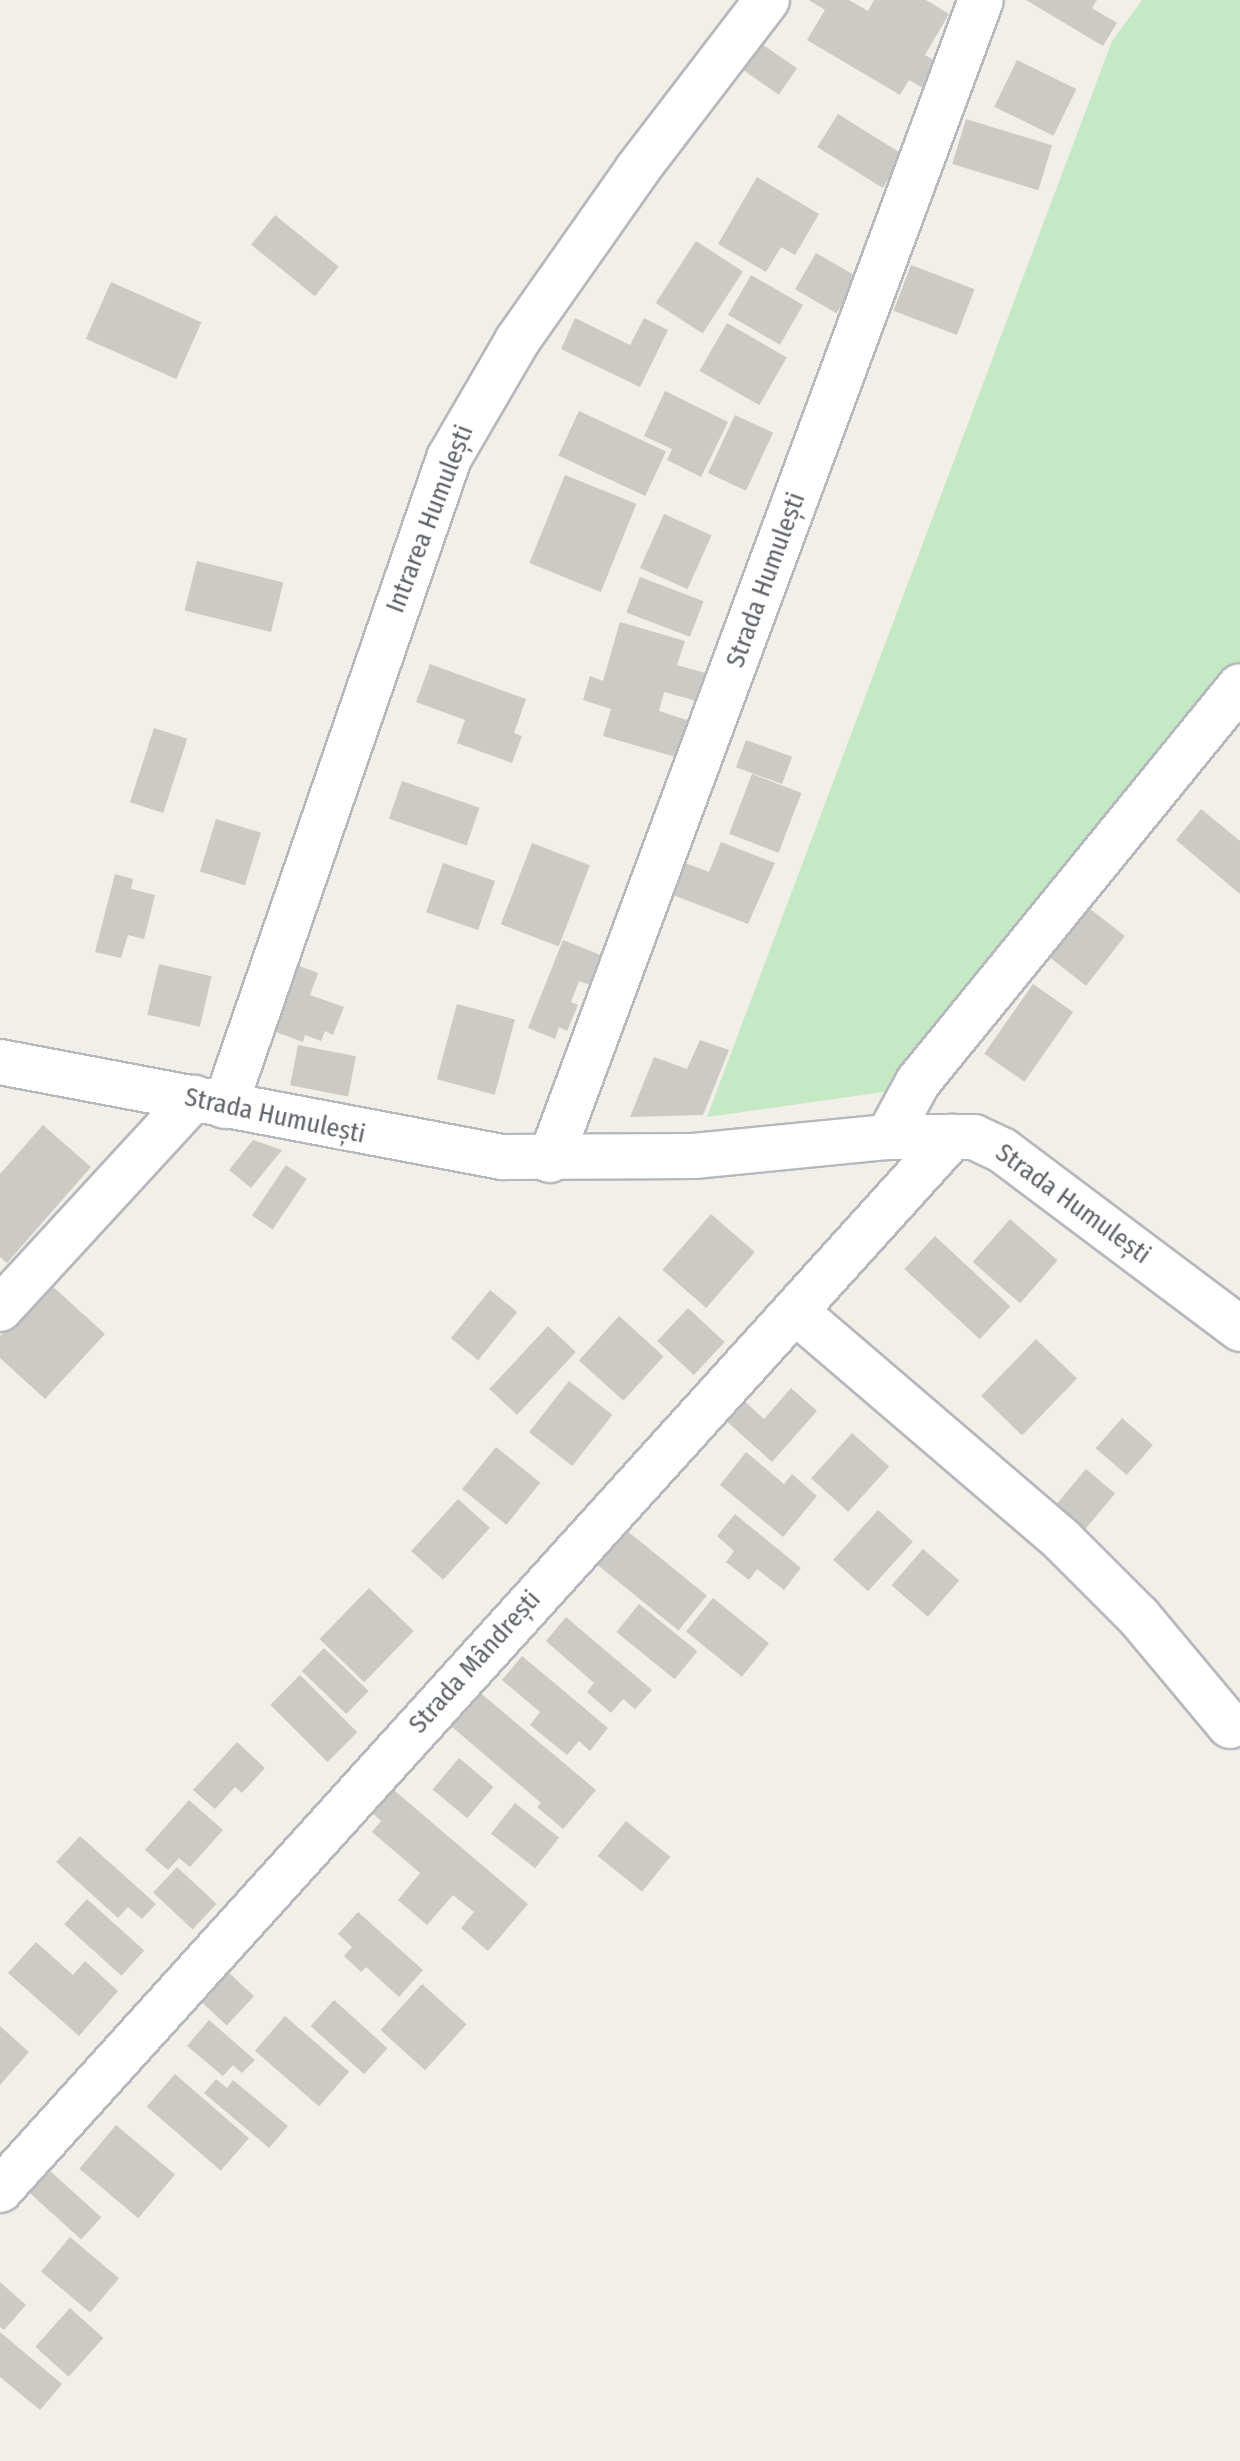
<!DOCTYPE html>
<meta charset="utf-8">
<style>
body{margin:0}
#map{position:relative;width:1240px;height:2461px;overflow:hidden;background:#f1efe8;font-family:"Fira Sans Condensed",sans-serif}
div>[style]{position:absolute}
.green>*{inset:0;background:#c5e8c5}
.building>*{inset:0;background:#cccac5;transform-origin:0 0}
.roads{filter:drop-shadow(2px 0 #b5b8bc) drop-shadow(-2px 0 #b5b8bc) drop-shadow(0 2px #b5b8bc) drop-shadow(0 -2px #b5b8bc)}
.minor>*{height:44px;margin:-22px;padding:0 22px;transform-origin:22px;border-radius:22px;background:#fff}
span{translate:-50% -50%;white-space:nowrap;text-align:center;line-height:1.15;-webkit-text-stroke:6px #fff;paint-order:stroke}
.street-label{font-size:26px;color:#5f6368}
</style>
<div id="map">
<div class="green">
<i style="clip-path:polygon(1142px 0,1240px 0,1240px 672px,897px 1090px,707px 1117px,1112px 41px)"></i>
</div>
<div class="building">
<i style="clip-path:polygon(809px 0,849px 0,868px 11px,874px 0,926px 0,949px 14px,925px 55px,946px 67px,931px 93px,909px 80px,900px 95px,807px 40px,825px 10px)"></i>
<i style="clip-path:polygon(1026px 0,1097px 0,1092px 8px,1117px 23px,1103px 46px)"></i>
<i style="left:752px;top:37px;width:55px;height:32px;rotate:35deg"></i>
<i style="left:1017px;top:60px;width:66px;height:52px;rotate:26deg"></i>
<i style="left:838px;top:114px;width:77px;height:39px;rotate:32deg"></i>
<i style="left:966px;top:119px;width:90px;height:47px;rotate:17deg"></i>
<i style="clip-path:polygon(757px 177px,819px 214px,795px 255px,781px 247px,766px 272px,718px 244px)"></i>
<i style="left:275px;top:215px;width:82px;height:38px;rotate:39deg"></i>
<i style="left:696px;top:241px;width:56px;height:74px;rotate:33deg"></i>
<i style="left:816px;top:253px;width:48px;height:42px;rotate:30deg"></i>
<i style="left:911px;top:265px;width:68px;height:49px;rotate:21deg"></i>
<i style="left:751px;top:275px;width:60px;height:46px;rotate:30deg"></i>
<i style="left:111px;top:282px;width:99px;height:62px;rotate:24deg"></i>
<i style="clip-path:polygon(575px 318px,630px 345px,644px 318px,668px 330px,640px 387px,561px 349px)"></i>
<i style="left:727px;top:323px;width:69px;height:55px;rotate:30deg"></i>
<i style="clip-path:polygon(665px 391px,728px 422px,701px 477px,667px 460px,672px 449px,644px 436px)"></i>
<i style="left:579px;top:411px;width:96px;height:49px;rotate:25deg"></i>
<i style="left:735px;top:415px;width:42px;height:64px;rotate:25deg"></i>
<i style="left:565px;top:475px;width:77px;height:95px;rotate:22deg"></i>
<i style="left:664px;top:514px;width:52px;height:59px;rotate:24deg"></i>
<i style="left:197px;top:561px;width:89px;height:51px;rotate:14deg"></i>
<i style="left:640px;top:577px;width:68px;height:38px;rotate:21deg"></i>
<i style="clip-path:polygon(620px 622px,685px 641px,677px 665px,705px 673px,697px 701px,664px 692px,659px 711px,690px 721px,679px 758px,603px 736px,611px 709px,583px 700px,590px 676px,603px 681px)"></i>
<i style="clip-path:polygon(430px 664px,526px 699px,514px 733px,522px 736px,512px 763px,457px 743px,465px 720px,416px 702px)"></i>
<i style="left:154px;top:728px;width:35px;height:78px;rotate:18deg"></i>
<i style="left:746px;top:740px;width:49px;height:29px;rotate:20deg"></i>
<i style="left:752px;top:774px;width:53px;height:64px;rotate:21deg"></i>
<i style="left:402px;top:781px;width:82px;height:40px;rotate:19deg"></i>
<i style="clip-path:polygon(1201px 809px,1240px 841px,1240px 894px,1176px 840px)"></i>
<i style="left:216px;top:819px;width:47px;height:55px;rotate:17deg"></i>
<i style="clip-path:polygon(721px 842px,775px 863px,748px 924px,668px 893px,680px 861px,709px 872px)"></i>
<i style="left:532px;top:843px;width:62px;height:87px;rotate:21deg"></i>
<i style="left:443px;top:863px;width:55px;height:52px;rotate:19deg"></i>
<i style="clip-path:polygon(115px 874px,133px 879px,131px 889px,155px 895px,144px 939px,128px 935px,121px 958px,95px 952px)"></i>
<i style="left:1080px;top:901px;width:57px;height:63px;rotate:38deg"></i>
<i style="clip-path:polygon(563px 940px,608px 958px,596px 987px,579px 981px,571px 1002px,578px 1005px,567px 1031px,559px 1027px,555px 1039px,528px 1028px)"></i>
<i style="clip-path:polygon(289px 962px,318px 973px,310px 995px,344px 1007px,333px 1035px,325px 1031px,321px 1041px,305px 1035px,303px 1042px,265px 1028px)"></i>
<i style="left:159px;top:964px;width:54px;height:52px;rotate:13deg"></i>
<i style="left:1033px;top:984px;width:49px;height:85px;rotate:35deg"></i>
<i style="left:457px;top:1004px;width:60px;height:78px;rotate:15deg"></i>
<i style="clip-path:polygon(700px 1040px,729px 1050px,703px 1115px,630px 1117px,654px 1057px,687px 1069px)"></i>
<i style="left:298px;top:1045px;width:59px;height:41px;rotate:11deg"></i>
<i style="clip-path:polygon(43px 1125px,91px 1167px,7px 1263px,0 1257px,0 1174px)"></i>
<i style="clip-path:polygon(253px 1140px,282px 1150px,251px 1188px,229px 1170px)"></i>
<i style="left:286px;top:1165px;width:25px;height:61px;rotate:34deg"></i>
<i style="left:711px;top:1214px;width:58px;height:74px;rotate:41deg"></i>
<i style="left:1010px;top:1219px;width:63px;height:57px;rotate:41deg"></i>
<i style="left:935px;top:1236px;width:103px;height:45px;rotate:43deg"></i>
<i style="clip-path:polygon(49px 1283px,105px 1334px,45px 1399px,0 1358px,0 1336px)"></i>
<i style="left:490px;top:1290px;width:35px;height:62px;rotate:39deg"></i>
<i style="left:688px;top:1308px;width:50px;height:45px;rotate:43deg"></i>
<i style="left:619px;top:1316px;width:60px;height:60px;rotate:42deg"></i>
<i style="left:548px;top:1326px;width:38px;height:86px;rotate:43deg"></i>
<i style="left:1036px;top:1339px;width:57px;height:79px;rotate:44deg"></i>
<i style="left:569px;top:1381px;width:55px;height:65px;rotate:38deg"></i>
<i style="clip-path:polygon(791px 1388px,817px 1411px,772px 1462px,723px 1418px,741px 1398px,764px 1419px)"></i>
<i style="left:1122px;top:1418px;width:41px;height:40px;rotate:41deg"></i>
<i style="left:852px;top:1433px;width:50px;height:61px;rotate:42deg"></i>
<i style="left:496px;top:1447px;width:57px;height:54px;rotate:39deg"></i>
<i style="clip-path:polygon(746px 1452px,784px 1484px,792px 1474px,817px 1496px,783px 1537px,720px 1485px)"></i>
<i style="left:1086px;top:1469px;width:38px;height:50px;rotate:40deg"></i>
<i style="left:458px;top:1499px;width:43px;height:70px;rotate:42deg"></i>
<i style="left:878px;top:1510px;width:47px;height:67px;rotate:42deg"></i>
<i style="clip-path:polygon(735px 1514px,801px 1568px,784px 1590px,757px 1569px,749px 1580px,726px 1562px,734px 1551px,717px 1536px)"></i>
<i style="left:626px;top:1530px;width:104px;height:45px;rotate:39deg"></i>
<i style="left:923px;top:1549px;width:48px;height:48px;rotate:41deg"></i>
<i style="left:369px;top:1588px;width:62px;height:71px;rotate:44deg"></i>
<i style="left:713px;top:1598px;width:72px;height:43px;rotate:39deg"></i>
<i style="left:639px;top:1604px;width:75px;height:36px;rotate:39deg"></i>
<i style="clip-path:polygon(566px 1617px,652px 1690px,635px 1709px,623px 1699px,611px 1713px,587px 1692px,594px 1683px,546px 1641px)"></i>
<i style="left:324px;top:1648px;width:62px;height:32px;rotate:44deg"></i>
<i style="clip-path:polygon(522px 1656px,608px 1728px,590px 1751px,579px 1741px,567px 1755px,530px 1725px,540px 1712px,502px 1680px)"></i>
<i style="left:300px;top:1675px;width:81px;height:42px;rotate:45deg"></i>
<i style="clip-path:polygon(472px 1686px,596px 1790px,563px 1829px,537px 1807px,541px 1803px,444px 1720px)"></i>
<i style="clip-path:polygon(237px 1742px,265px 1768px,242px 1793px,235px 1787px,215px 1809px,193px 1790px)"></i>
<i style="left:459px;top:1758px;width:45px;height:41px;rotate:40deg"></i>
<i style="clip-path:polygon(389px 1786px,528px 1904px,488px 1951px,461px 1928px,474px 1912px,453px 1895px,427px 1925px,398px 1900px,420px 1873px,372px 1832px,381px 1821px,369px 1810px)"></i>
<i style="clip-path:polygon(189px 1800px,223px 1830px,190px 1867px,179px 1858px,168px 1870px,145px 1850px)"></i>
<i style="left:515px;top:1803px;width:56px;height:39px;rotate:38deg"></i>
<i style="left:626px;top:1821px;width:57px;height:45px;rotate:39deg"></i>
<i style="clip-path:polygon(80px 1836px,156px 1904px,142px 1919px,128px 1907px,118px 1918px,56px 1862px)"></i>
<i style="left:177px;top:1867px;width:54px;height:35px;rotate:43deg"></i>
<i style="left:87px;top:1899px;width:77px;height:34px;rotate:42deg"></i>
<i style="clip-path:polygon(358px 1912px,423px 1970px,399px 1997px,366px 1967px,361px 1972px,344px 1956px,352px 1947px,338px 1934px)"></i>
<i style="clip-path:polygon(36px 1942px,73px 1975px,85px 1961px,118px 1991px,79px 2036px,8px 1973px)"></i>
<i style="left:227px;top:1971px;width:37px;height:40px;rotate:43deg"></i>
<i style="left:422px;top:1984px;width:60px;height:62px;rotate:42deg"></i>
<i style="left:334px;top:2000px;width:72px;height:35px;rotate:42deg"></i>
<i style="left:285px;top:2016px;width:85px;height:46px;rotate:41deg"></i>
<i style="clip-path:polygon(209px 2020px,255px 2060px,242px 2073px,233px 2065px,223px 2076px,187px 2046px)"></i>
<i style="clip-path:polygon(0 2026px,29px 2052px,0 2085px)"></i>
<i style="left:175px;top:2074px;width:98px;height:43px;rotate:41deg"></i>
<i style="clip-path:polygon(216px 2079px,227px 2088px,233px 2080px,288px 2126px,269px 2148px,204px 2093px)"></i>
<i style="left:116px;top:2125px;width:77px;height:57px;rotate:40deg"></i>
<i style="left:50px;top:2171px;width:69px;height:30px;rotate:42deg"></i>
<i style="left:70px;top:2237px;width:64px;height:45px;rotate:40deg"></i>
<i style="clip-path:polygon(0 2282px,26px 2305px,4px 2330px,0 2327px)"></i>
<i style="left:70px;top:2308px;width:45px;height:52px;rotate:42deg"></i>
<i style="clip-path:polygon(0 2332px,62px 2384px,40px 2410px,0 2377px)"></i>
</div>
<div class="roads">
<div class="minor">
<i style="left:0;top:1062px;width:511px;rotate:10.72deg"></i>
<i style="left:502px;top:1157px;width:192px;rotate:-0.3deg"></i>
<i style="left:694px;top:1156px;width:195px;rotate:-5.6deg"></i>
<i style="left:888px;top:1137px;width:86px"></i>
<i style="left:974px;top:1137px;width:31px;rotate:25deg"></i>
<i style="left:1002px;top:1150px;width:298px;rotate:36.9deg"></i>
<i style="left:225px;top:1106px;width:686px;rotate:-70.93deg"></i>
<i style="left:449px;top:458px;width:135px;rotate:-59.8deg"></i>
<i style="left:517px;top:341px;width:209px;rotate:-54.9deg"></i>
<i style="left:637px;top:170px;width:214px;rotate:-52.6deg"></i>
<i style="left:888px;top:1137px;width:63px;rotate:-61.4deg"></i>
<i style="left:918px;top:1082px;width:510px;rotate:-50.88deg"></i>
<i style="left:550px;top:1160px;width:1237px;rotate:-69.62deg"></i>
<i style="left:0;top:1309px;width:287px;rotate:-47.4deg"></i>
<i style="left:795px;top:1311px;width:352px;rotate:40.6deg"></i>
<i style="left:1062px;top:1540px;width:109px;rotate:45deg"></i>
<i style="left:1139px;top:1617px;width:142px;rotate:50.1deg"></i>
<i style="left:0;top:2190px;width:1420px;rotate:-47.88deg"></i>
</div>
</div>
<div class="street-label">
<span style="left:430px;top:519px;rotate:-69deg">Intrarea Humulești</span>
<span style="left:766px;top:580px;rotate:-70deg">Strada Humulești</span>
<span style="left:275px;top:1116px;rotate:12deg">Strada Humulești</span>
<span style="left:1073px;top:1204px;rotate:36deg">Strada Humulești</span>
<span style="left:475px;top:1662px;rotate:-48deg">Strada Mândrești</span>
</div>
</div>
